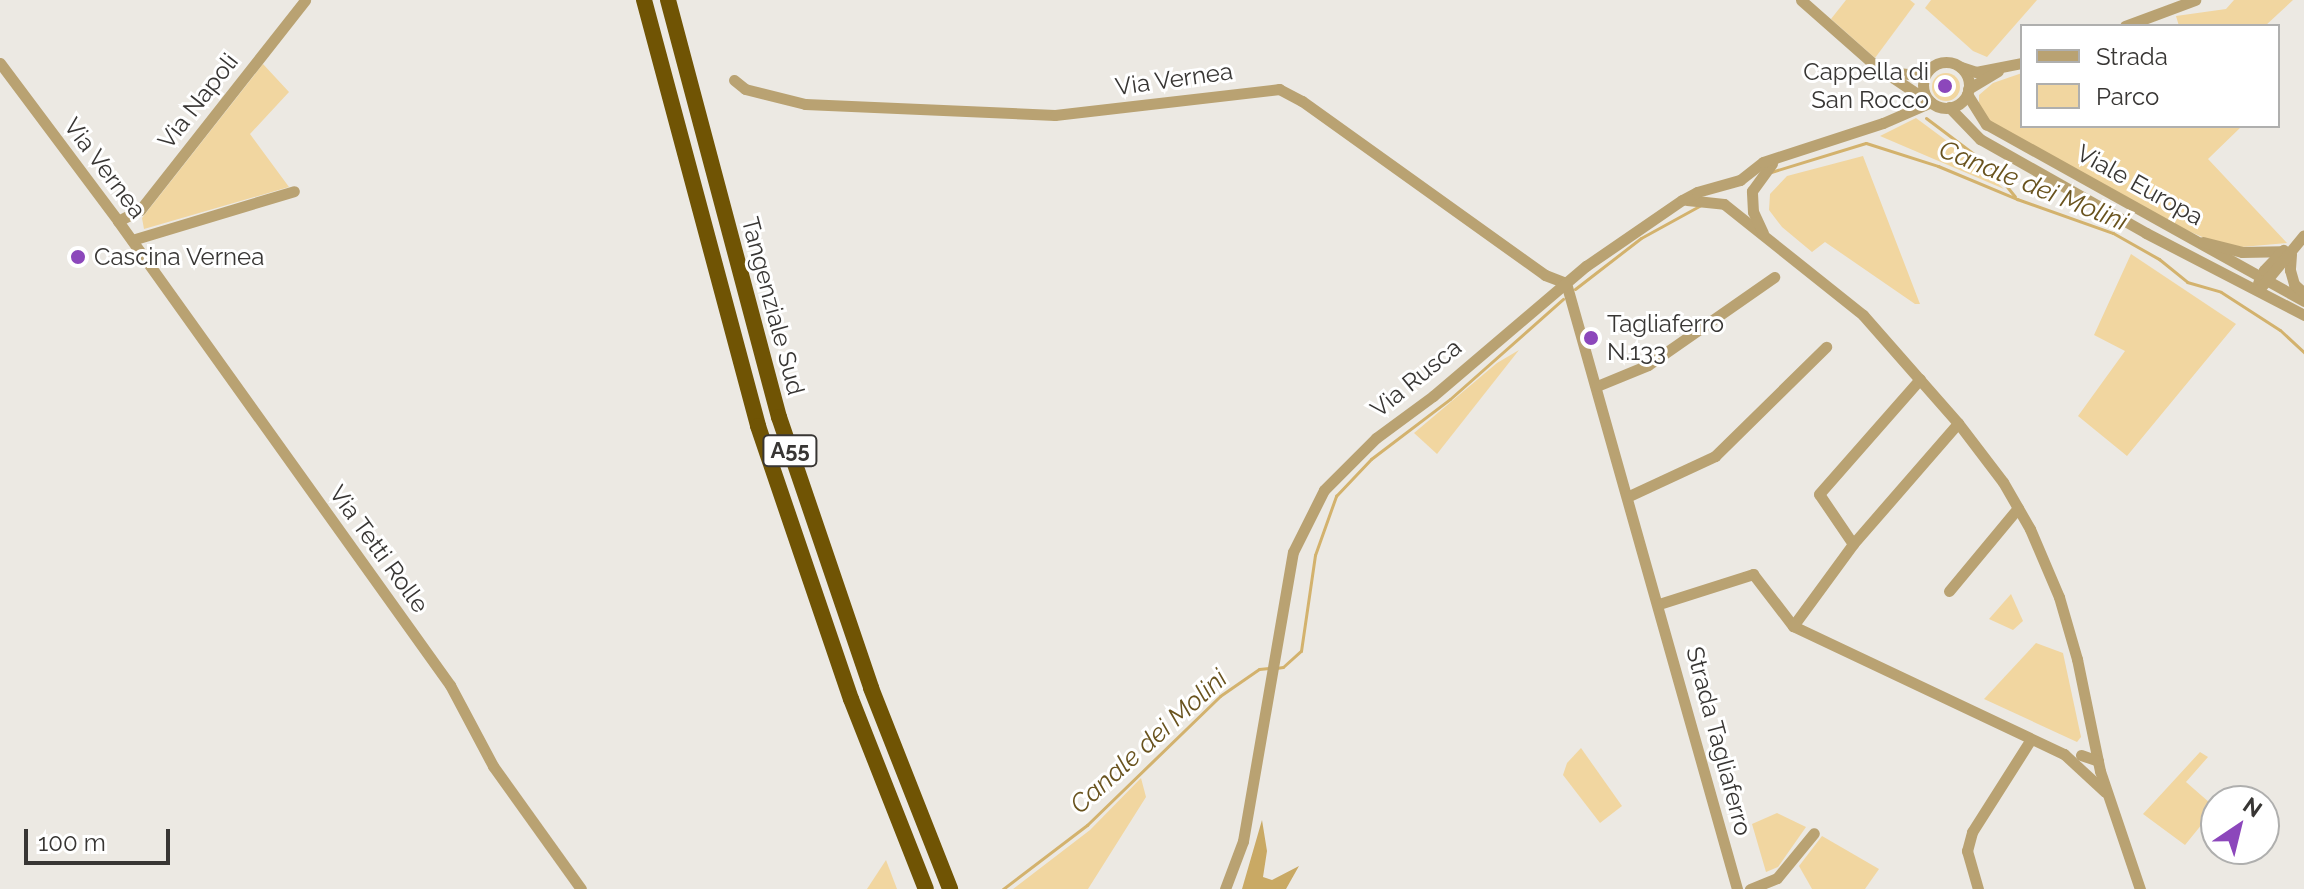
<!DOCTYPE html>
<style>
body{margin:0}
#map{position:relative;width:2304px;height:889px;overflow:hidden;background:#ece9e3;font-family:Raleway,sans-serif}
div>[style]{position:absolute}
.green>*{inset:0;background:#f1d6a0}
.round{border-radius:50%}
.forest>*{inset:0;background:#c9a964}
.stream>*{height:3px;margin:-1.5px;padding:0 1.5px;transform-origin:1.5px;border-radius:1.5px;background:#d3b26d}
.minor>*{height:11px;margin:-5.5px;padding:0 5.5px;transform-origin:5.5px;border-radius:5.5px;background:#b9a272}
.minor>.ring{margin:-5.5px;padding:0;box-sizing:content-box;background:none;border:11px solid #b9a272;border-radius:50%}
.highway>*{height:16px;margin:-8px;padding:0 8px;transform-origin:8px;border-radius:8px;background:#705404}
.dots>*{width:22px;height:22px;translate:-50% -50%;box-sizing:border-box;border:4px solid #fff;border-radius:50%}
span{translate:-50% -50%;white-space:nowrap;text-align:center;line-height:1.15;-webkit-text-stroke:6px #fff;paint-order:stroke}
.shield-label span{padding:2px 6px;background:#fff;border:2px solid;border-radius:6px;-webkit-text-stroke-width:0}
.shield-label{font-size:22px;color:#383634;font-weight:700}
.poi-label{font-size:24px;color:#383634}
.right{translate:-100% -50%;text-align:right}
.left{translate:0 -50%;text-align:left}
.street-label{font-size:24px;color:#383634}
.water-label{font-size:26px;color:#69531e;font-style:italic}
.legend{position:absolute;left:2020px;top:24px;width:260px;height:104px;box-sizing:border-box;background:#fff;border:2px solid #afafae;margin:0;padding:10px 14px;list-style:none;font-size:24px;color:#383634}
.legend li{display:flex;align-items:center;gap:16px;height:40px}
.legend b{width:40px;border:2px solid #afafae}
.north{position:absolute;left:2200px;top:785px;width:80px;height:80px;box-sizing:border-box;background:#fff;border:2px solid #afafae;border-radius:50%;rotate:35deg;font-size:22px;font-weight:700;line-height:32px;text-align:center;color:#383634}
.north::after{content:'';display:block;margin:auto;width:28px;height:36px;background:#8c47bb;clip-path:polygon(50% 0,100% 100%,50% 72%,0 100%)}
.scale{position:absolute;left:24px;top:829px;width:146px;height:36px;box-sizing:border-box;border:4px solid #383634;border-top:0;padding-left:10px;font-size:24px;line-height:28px;white-space:nowrap;color:#383634;-webkit-text-stroke:6px #fff;paint-order:stroke}
</style>
<div id="map">
<div class="green">
<i style="clip-path:polygon(1846px 0,1910px 0,1915px 4px,1875px 58px,1831px 19px)"></i>
<i style="clip-path:polygon(1931px 0,2037px 0,1987px 57px,1973px 51px,1925px 8px)"></i>
<i style="clip-path:polygon(2234px 0,2293px 0,2265px 26px,2179px 26px,2176px 16px,2226px 9px)"></i>
<i style="clip-path:polygon(263px 64px,289px 92px,250px 134px,289px 187px,144px 229px,142px 218px)"></i>
<i style="clip-path:polygon(2022px 73px,2022px 126px,2242px 126px,2208px 159px,2287px 243px,2242px 247px,2209px 240px,2161px 219px,1989px 121px,1979px 107px,1979px 95px,1993px 83px)"></i>
<i class="round" style="left:1932px;top:73px;width:28px;height:28px"></i>
<i style="clip-path:polygon(1916px 118px,1974px 161px,2004px 189px,1880px 136px)"></i>
<i style="clip-path:polygon(1863px 156px,1920px 304px,1915px 304px,1825px 242px,1812px 252px,1782px 227px,1769px 210px,1770px 194px,1787px 176px)"></i>
<i style="clip-path:polygon(2131px 254px,2236px 324px,2127px 456px,2078px 416px,2125px 351px,2094px 335px)"></i>
<i style="clip-path:polygon(1519px 350px,1437px 454px,1414px 433px,1497px 363px)"></i>
<i style="clip-path:polygon(2011px 594px,2023px 621px,2013px 630px,1989px 619px)"></i>
<i style="clip-path:polygon(2036px 643px,2063px 653px,2081px 737px,2077px 742px,1984px 699px)"></i>
<i style="clip-path:polygon(1581px 748px,1622px 806px,1600px 823px,1563px 775px,1567px 763px)"></i>
<i style="clip-path:polygon(2200px 752px,2208px 757px,2186px 782px,2210px 803px,2224px 789px,2229px 792px,2221px 801px,2216px 801px,2216px 807px,2185px 845px,2143px 814px)"></i>
<i style="clip-path:polygon(1141px 778px,1146px 797px,1088px 889px,1013px 889px,1090px 830px)"></i>
<i style="clip-path:polygon(1777px 813px,1806px 827px,1778px 867px,1766px 872px,1752px 824px)"></i>
<i style="clip-path:polygon(1822px 836px,1879px 869px,1865px 889px,1812px 889px,1799px 866px)"></i>
<i style="clip-path:polygon(886px 860px,897px 889px,867px 889px)"></i>
</div>
<div class="forest">
<i style="clip-path:polygon(1262px 820px,1267px 851px,1263px 877px,1272px 880px,1299px 866px,1286px 889px,1242px 889px)"></i>
</div>
<div class="stream">
<i style="left:1926px;top:118px;width:81px;rotate:37deg"></i>
<i style="left:1991px;top:167px;width:38px;rotate:51deg"></i>
<i style="left:1771px;top:172px;width:99px;rotate:-17deg"></i>
<i style="left:1866px;top:143px;width:76px;rotate:17.7deg"></i>
<i style="left:1938px;top:166px;width:86px;rotate:22.7deg"></i>
<i style="left:2017px;top:199px;width:102px;rotate:19.5deg"></i>
<i style="left:2113px;top:233px;width:53px;rotate:29.5deg"></i>
<i style="left:2159px;top:259px;width:36px;rotate:39deg"></i>
<i style="left:2187px;top:282px;width:35px;rotate:16deg"></i>
<i style="left:2221px;top:292px;width:70px;rotate:32.8deg"></i>
<i style="left:2280px;top:330px;width:33px;rotate:43deg"></i>
<i style="left:1575px;top:289px;width:83px;rotate:-37.7deg"></i>
<i style="left:1641px;top:238px;width:68px;rotate:-28.8deg"></i>
<i style="left:1276px;top:668px;width:7px;rotate:-8deg"></i>
<i style="left:1283px;top:667px;width:24px;rotate:-42deg"></i>
<i style="left:1301px;top:651px;width:97px;rotate:-81.7deg"></i>
<i style="left:1315px;top:555px;width:63px;rotate:-70.4deg"></i>
<i style="left:1336px;top:496px;width:51px;rotate:-46.6deg"></i>
<i style="left:1371px;top:459px;width:99px;rotate:-37.2deg"></i>
<i style="left:1450px;top:399px;width:151px;rotate:-41.5deg"></i>
<i style="left:1003px;top:889px;width:106px;rotate:-37.3deg"></i>
<i style="left:1087px;top:825px;width:185px;rotate:-44.1deg"></i>
<i style="left:1220px;top:696px;width:47px;rotate:-34.7deg"></i>
<i style="left:1259px;top:669px;width:10px;rotate:-6deg"></i>
</div>
<div class="minor">
<i style="left:1801px;top:0;width:101px;rotate:41.4deg"></i>
<i style="left:1877px;top:67px;width:47px;rotate:33.7deg"></i>
<i style="left:1916px;top:93px;width:8px"></i>
<i style="left:2125px;top:26px;width:75px;rotate:-20.4deg"></i>
<i class="ring" style="left:1923px;top:62px;width:35px;height:35px"></i>
<i style="left:0;top:63px;width:197px;rotate:53.2deg"></i>
<i style="left:118px;top:221px;width:571px;rotate:54.42deg"></i>
<i style="left:450px;top:685px;width:92px;rotate:62deg"></i>
<i style="left:493px;top:766px;width:151px;rotate:54.4deg"></i>
<i style="left:1961px;top:67px;width:16px;rotate:18deg"></i>
<i style="left:1976px;top:72px;width:47px;rotate:-11.1deg"></i>
<i style="left:1889px;top:72px;width:30px;rotate:6deg"></i>
<i style="left:1919px;top:75px;width:9px;rotate:-27deg"></i>
<i style="left:734px;top:80px;width:14px;rotate:39deg"></i>
<i style="left:745px;top:89px;width:62px;rotate:14deg"></i>
<i style="left:805px;top:104px;width:250px;rotate:2.5deg"></i>
<i style="left:1055px;top:115px;width:226px;rotate:-6.6deg"></i>
<i style="left:1279px;top:89px;width:26px;rotate:28deg"></i>
<i style="left:1302px;top:101px;width:299px;rotate:35.6deg"></i>
<i style="left:1545px;top:275px;width:22px;rotate:21deg"></i>
<i style="left:1968px;top:89px;width:35px;rotate:-31deg"></i>
<i style="left:1967px;top:94px;width:36px;rotate:58deg"></i>
<i style="left:1986px;top:124px;width:364px;rotate:29.1deg"></i>
<i style="left:1949px;top:107px;width:45px;rotate:45.9deg"></i>
<i style="left:1980px;top:139px;width:191px;rotate:29.5deg"></i>
<i style="left:2146px;top:233px;width:178px;rotate:27.4deg"></i>
<i style="left:1687px;top:200px;width:37px;rotate:6deg"></i>
<i style="left:1724px;top:204px;width:178px;rotate:38.6deg"></i>
<i style="left:1863px;top:315px;width:144px;rotate:48.7deg"></i>
<i style="left:1958px;top:423px;width:74px;rotate:52.7deg"></i>
<i style="left:2003px;top:482px;width:54px;rotate:60.1deg"></i>
<i style="left:2030px;top:529px;width:74px;rotate:66.9deg"></i>
<i style="left:2059px;top:597px;width:65px;rotate:73.8deg"></i>
<i style="left:2077px;top:659px;width:114px;rotate:78.4deg"></i>
<i style="left:2100px;top:771px;width:125px;rotate:71.3deg"></i>
<i style="left:118px;top:221px;width:25px;rotate:-27deg"></i>
<i style="left:140px;top:210px;width:267px;rotate:-51.8deg"></i>
<i style="left:1763px;top:233px;width:23px;rotate:-115deg"></i>
<i style="left:1753px;top:212px;width:21px;rotate:-93deg"></i>
<i style="left:1752px;top:191px;width:34px;rotate:-54deg"></i>
<i style="left:132px;top:240px;width:169px;rotate:-16.8deg"></i>
<i style="left:2203px;top:242px;width:40px;rotate:14.4deg"></i>
<i style="left:2242px;top:252px;width:39px;rotate:-1deg"></i>
<i style="left:2291px;top:254px;width:16px;rotate:94deg"></i>
<i style="left:2290px;top:270px;width:15px;rotate:74deg"></i>
<i style="left:2294px;top:284px;width:13px;rotate:42deg"></i>
<i style="left:1566px;top:283px;width:630px;rotate:74.24deg"></i>
<i style="left:2258px;top:283px;width:14px;rotate:-65deg"></i>
<i style="left:2264px;top:270px;width:28px;rotate:-46deg"></i>
<i style="left:2261px;top:287px;width:67px;rotate:-50.4deg"></i>
<i style="left:1597px;top:386px;width:55px;rotate:-22.4deg"></i>
<i style="left:1648px;top:365px;width:154px;rotate:-34.9deg"></i>
<i style="left:1629px;top:496px;width:95px;rotate:-24.9deg"></i>
<i style="left:1715px;top:456px;width:156px;rotate:-44.5deg"></i>
<i style="left:1853px;top:544px;width:60px;rotate:-124.2deg"></i>
<i style="left:1819px;top:494px;width:153px;rotate:-48.7deg"></i>
<i style="left:1949px;top:591px;width:108px;rotate:-50.3deg"></i>
<i style="left:1659px;top:604px;width:99px;rotate:-17.7deg"></i>
<i style="left:1753px;top:574px;width:66px;rotate:52.4deg"></i>
<i style="left:1793px;top:626px;width:300px;rotate:25.3deg"></i>
<i style="left:2064px;top:754px;width:56px;rotate:42.8deg"></i>
<i style="left:1793px;top:626px;width:102px;rotate:-53.8deg"></i>
<i style="left:1853px;top:544px;width:160px;rotate:-49deg"></i>
<i style="left:2081px;top:755px;width:18px;rotate:19deg"></i>
<i style="left:1225px;top:889px;width:51px;rotate:-69.4deg"></i>
<i style="left:1243px;top:841px;width:293px;rotate:-80.2deg"></i>
<i style="left:1293px;top:552px;width:69px;rotate:-63.4deg"></i>
<i style="left:1324px;top:490px;width:74px;rotate:-45deg"></i>
<i style="left:1376px;top:438px;width:71px;rotate:-36.4deg"></i>
<i style="left:1433px;top:396px;width:201px;rotate:-40.4deg"></i>
<i style="left:1586px;top:266px;width:116px;rotate:-34.5deg"></i>
<i style="left:1682px;top:200px;width:17px;rotate:-28deg"></i>
<i style="left:1697px;top:192px;width:45px;rotate:-15.6deg"></i>
<i style="left:1740px;top:180px;width:29px;rotate:-38deg"></i>
<i style="left:1763px;top:162px;width:126px;rotate:-18deg"></i>
<i style="left:1883px;top:123px;width:52px;rotate:-23.6deg"></i>
<i style="left:1750px;top:889px;width:29px;rotate:-22deg"></i>
<i style="left:1777px;top:878px;width:58px;rotate:-50.6deg"></i>
<i style="left:1978px;top:889px;width:40px;rotate:-106deg"></i>
<i style="left:1967px;top:851px;width:20px;rotate:-75deg"></i>
<i style="left:1972px;top:832px;width:110px;rotate:-57.6deg"></i>
</div>
<div class="highway">
<i style="left:644px;top:0;width:441px;rotate:75deg"></i>
<i style="left:758px;top:426px;width:288px;rotate:71.2deg"></i>
<i style="left:851px;top:699px;width:204px;rotate:68.5deg"></i>
<i style="left:668px;top:0;width:432px;rotate:75.1deg"></i>
<i style="left:779px;top:417px;width:286px;rotate:71.2deg"></i>
<i style="left:871px;top:688px;width:216px;rotate:68.5deg"></i>
</div>
<div class="dots">
<i style="left:1945px;top:86px;background:#8c47bb"></i>
<i style="left:78px;top:257px;background:#8c47bb"></i>
<i style="left:1591px;top:338px;background:#8c47bb"></i>
</div>
<div class="shield-label">
<span style="left:790px;top:451px">A55</span>
</div>
<div class="poi-label">
<span class="right" style="left:1929px;top:86px">Cappella di<br>San Rocco</span>
<span class="left" style="left:94px;top:257px">Cascina Vernea</span>
<span class="left" style="left:1607px;top:338px">Tagliaferro<br>N.133</span>
</div>
<div class="street-label">
<span style="left:1174px;top:79px;rotate:-8deg">Via Vernea</span>
<span style="left:198px;top:101px;rotate:-52deg">Via Napoli</span>
<span style="left:105px;top:168px;rotate:53deg">Via Vernea</span>
<span style="left:2140px;top:185px;rotate:29deg">Viale Europa</span>
<span style="left:773px;top:306px;rotate:75deg">Tangenziale Sud</span>
<span style="left:1416px;top:378px;rotate:-39deg">Via Rusca</span>
<span style="left:379px;top:549px;rotate:54deg">Via Tetti Rolle</span>
<span style="left:1719px;top:741px;rotate:75deg">Strada Tagliaferro</span>
</div>
<div class="water-label">
<span style="left:2033px;top:186px;rotate:22deg">Canale dei Molini</span>
<span style="left:1149px;top:742px;rotate:-42deg">Canale dei Molini</span>
</div>
<ul class="legend">
<li><b style="height:10px;background:#b9a272"></b>Strada</li>
<li><b style="height:22px;background:#f1d6a0"></b>Parco</li>
</ul>
<div class="north">N</div>
<div class="scale">100 m</div>
</div>
